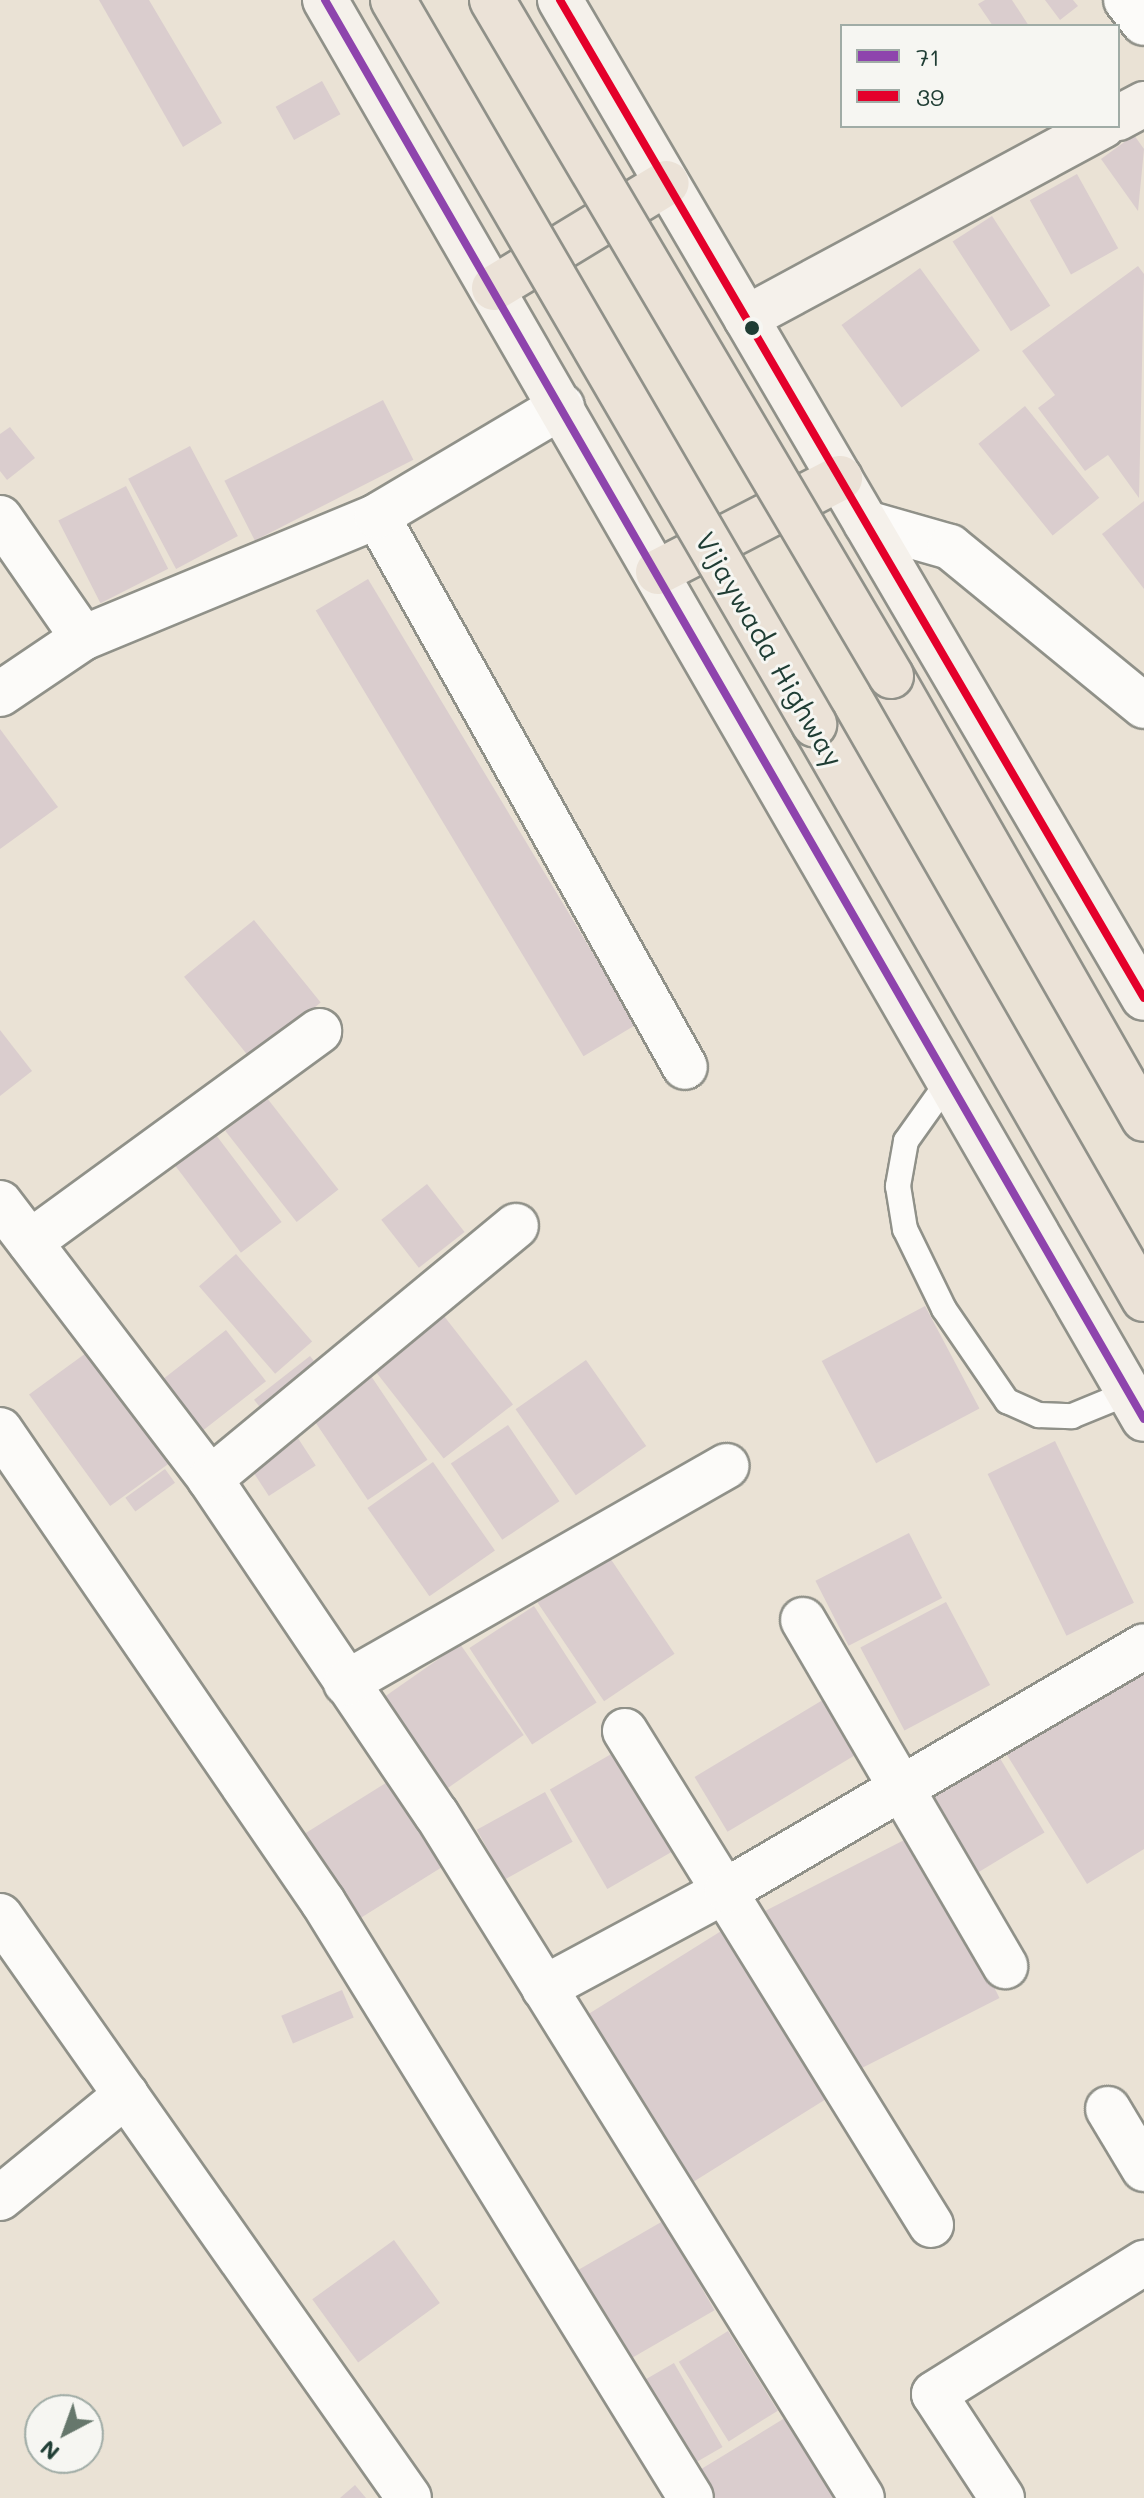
<!DOCTYPE html>
<style>
body{margin:0}
#map{position:relative;width:1144px;height:2498px;overflow:hidden;background:#eae2d5;font-family:Mali,sans-serif}
div>[style]{position:absolute}
.building>*{inset:0;background:#dacdce;transform-origin:0 0}
.roads{filter:drop-shadow(2px 0 #909189) drop-shadow(-2px 0 #909189) drop-shadow(0 2px #909189) drop-shadow(0 -2px #909189)}
.lane>*{height:24px;margin:-12px;padding:0 12px;transform-origin:12px;border-radius:12px;background:#fcfbf9}
.street>*{height:44px;margin:-22px;padding:0 22px;transform-origin:22px;border-radius:22px;background:#fcfbf9}
.secondary>*{height:44px;margin:-22px;padding:0 22px;transform-origin:22px;border-radius:22px;background:#f5f1eb}
.highway>*{height:44px;margin:-22px;padding:0 22px;transform-origin:22px;border-radius:22px;background:#ebe2d7}
.bridges{filter:drop-shadow(2px 0 #909189) drop-shadow(-2px 0 #909189) drop-shadow(0 2px #909189) drop-shadow(0 -2px #909189)}
.highway-bridge>*{height:44px;margin:-22px;padding:0 22px;transform-origin:22px;border-radius:22px;background:#ebe2d7}
.bus-1>*{height:8px;margin:-4px;padding:0 4px;transform-origin:4px;border-radius:4px;background:#8e44ad}
.bus-2>*{height:8px;margin:-4px;padding:0 4px;transform-origin:4px;border-radius:4px;background:#e4002b}
.dots>*{width:22px;height:22px;translate:-50% -50%;box-sizing:border-box;border:4px solid #f6f6f2;border-radius:50%}
span{translate:-50% -50%;white-space:nowrap;text-align:center;line-height:1.15;-webkit-text-stroke:6px #f6f6f2;paint-order:stroke}
.street-label{font-size:28px;color:#1f3d34}
.legend{position:absolute;left:840px;top:24px;width:280px;height:104px;box-sizing:border-box;background:#f6f6f2;border:2px solid #a0aca6;margin:0;padding:10px 14px;list-style:none;font-size:24px;color:#1f3d34}
.legend li{display:flex;align-items:center;gap:16px;height:40px}
.legend b{width:40px;border:2px solid #a0aca6}
.north{position:absolute;left:24px;top:2394px;width:80px;height:80px;box-sizing:border-box;background:#f6f6f2;border:2px solid #a0aca6;border-radius:50%;rotate:221deg;font-size:22px;font-weight:700;line-height:32px;text-align:center;color:#1f3d34}
.north::after{content:'';display:block;margin:auto;width:28px;height:36px;background:#66776c;clip-path:polygon(50% 0,100% 100%,50% 72%,0 100%)}
</style>
<div id="map">
<div class="building">
<i style="clip-path:polygon(99px 0,149px 0,222px 123px,183px 147px)"></i>
<i style="clip-path:polygon(985px 0,1012px 0,1029px 26px,993px 26px,978px 4px)"></i>
<i style="clip-path:polygon(1045px 0,1073px 0,1078px 6px,1060px 20px)"></i>
<i style="left:322px;top:81px;width:38px;height:53px;rotate:61deg"></i>
<i style="clip-path:polygon(1134px 135px,1144px 149px,1138px 211px,1101px 159px)"></i>
<i style="left:1077px;top:174px;width:85px;height:54px;rotate:61deg"></i>
<i style="left:992px;top:216px;width:107px;height:47px;rotate:57deg"></i>
<i style="clip-path:polygon(1138px 266px,1144px 274px,1139px 498px,1108px 455px,1085px 471px,1038px 408px,1055px 395px,1022px 351px)"></i>
<i style="left:920px;top:268px;width:102px;height:97px;rotate:54deg"></i>
<i style="left:383px;top:400px;width:67px;height:178px;rotate:63deg"></i>
<i style="left:1025px;top:406px;width:118px;height:60px;rotate:51deg"></i>
<i style="clip-path:polygon(10px 427px,35px 458px,7px 480px,0 471px,0 434px)"></i>
<i style="left:190px;top:446px;width:102px;height:70px;rotate:62deg"></i>
<i style="left:126px;top:486px;width:93px;height:76px;rotate:63deg"></i>
<i style="clip-path:polygon(1144px 501px,1144px 589px,1102px 534px)"></i>
<i style="left:368px;top:579px;width:520px;height:61px;rotate:59deg"></i>
<i style="clip-path:polygon(0 729px,58px 807px,0 849px)"></i>
<i style="left:254px;top:920px;width:106px;height:90px;rotate:51deg"></i>
<i style="clip-path:polygon(0 1030px,32px 1071px,0 1096px)"></i>
<i style="left:267px;top:1098px;width:116px;height:53px;rotate:52deg"></i>
<i style="left:207px;top:1123px;width:124px;height:51px;rotate:53deg"></i>
<i style="left:427px;top:1184px;width:61px;height:58px;rotate:52deg"></i>
<i style="left:236px;top:1254px;width:116px;height:49px;rotate:49deg"></i>
<i style="left:433px;top:1302px;width:130px;height:88px;rotate:52deg"></i>
<i style="left:925px;top:1306px;width:116px;height:117px;rotate:62deg"></i>
<i style="left:226px;top:1330px;width:65px;height:85px;rotate:52deg"></i>
<i style="left:93px;top:1348px;width:138px;height:79px;rotate:54deg"></i>
<i style="left:310px;top:1356px;width:29px;height:71px;rotate:52deg"></i>
<i style="left:586px;top:1360px;width:105px;height:86px;rotate:55deg"></i>
<i style="left:371px;top:1376px;width:101px;height:72px;rotate:56deg"></i>
<i style="left:508px;top:1425px;width:92px;height:69px;rotate:56deg"></i>
<i style="left:294px;top:1432px;width:40px;height:56px;rotate:57deg"></i>
<i style="left:1055px;top:1441px;width:180px;height:75px;rotate:64deg"></i>
<i style="left:433px;top:1462px;width:108px;height:80px;rotate:55deg"></i>
<i style="left:165px;top:1469px;width:17px;height:49px;rotate:54deg"></i>
<i style="left:909px;top:1533px;width:73px;height:105px;rotate:63deg"></i>
<i style="left:608px;top:1555px;width:119px;height:85px;rotate:56deg"></i>
<i style="left:946px;top:1602px;width:94px;height:97px;rotate:62deg"></i>
<i style="left:534px;top:1606px;width:115px;height:77px;rotate:57deg"></i>
<i style="left:460px;top:1644px;width:111px;height:93px;rotate:55deg"></i>
<i style="clip-path:polygon(1144px 1652px,1144px 1849px,1087px 1884px,997px 1739px)"></i>
<i style="left:836px;top:1692px;width:64px;height:165px;rotate:59deg"></i>
<i style="left:992px;top:1745px;width:102px;height:81px;rotate:59deg"></i>
<i style="left:620px;top:1749px;width:115px;height:81px;rotate:60deg"></i>
<i style="left:389px;top:1781px;width:101px;height:100px;rotate:58deg"></i>
<i style="left:545px;top:1792px;width:57px;height:78px;rotate:61deg"></i>
<i style="left:916px;top:1834px;width:184px;height:171px;rotate:63deg"></i>
<i style="left:726px;top:1928px;width:198px;height:172px;rotate:58deg"></i>
<i style="left:342px;top:1990px;width:30px;height:66px;rotate:67deg"></i>
<i style="left:663px;top:2221px;width:103px;height:108px;rotate:60deg"></i>
<i style="left:394px;top:2240px;width:78px;height:101px;rotate:54deg"></i>
<i style="left:728px;top:2331px;width:94px;height:58px;rotate:58deg"></i>
<i style="left:674px;top:2363px;width:97px;height:37px;rotate:60deg"></i>
<i style="clip-path:polygon(788px 2416px,839px 2498px,714px 2498px,698px 2471px)"></i>
<i style="clip-path:polygon(355px 2485px,366px 2498px,340px 2498px)"></i>
</div>
<div class="roads">
<div class="lane">
<i style="left:950px;top:1079px;width:76px;rotate:125.4deg"></i>
<i style="left:906px;top:1141px;width:46px;rotate:100.1deg"></i>
<i style="left:898px;top:1186px;width:44px;rotate:80.8deg"></i>
<i style="left:905px;top:1229px;width:89px;rotate:64deg"></i>
<i style="left:944px;top:1309px;width:112px;rotate:55.6deg"></i>
<i style="left:1007px;top:1401px;width:35px;rotate:24deg"></i>
<i style="left:1039px;top:1415px;width:33px;rotate:2deg"></i>
<i style="left:1072px;top:1416px;width:61px;rotate:-22.3deg"></i>
</div>
<div class="street">
<i style="left:1126px;top:0;width:29px;rotate:52deg"></i>
<i style="left:377px;top:516px;width:631px;rotate:60.8deg"></i>
<i style="left:0;top:518px;width:146px;rotate:55.3deg"></i>
<i style="left:866px;top:523px;width:87px;rotate:15.9deg"></i>
<i style="left:950px;top:547px;width:251px;rotate:39.3deg"></i>
<i style="left:0;top:694px;width:100px;rotate:-34deg"></i>
<i style="left:83px;top:638px;width:318px;rotate:-22.5deg"></i>
<i style="left:377px;top:516px;width:215px;rotate:-30.7deg"></i>
<i style="left:0;top:1203px;width:347px;rotate:52.7deg"></i>
<i style="left:210px;top:1479px;width:405px;rotate:56deg"></i>
<i style="left:437px;top:1815px;width:804px;rotate:58.11deg"></i>
<i style="left:30px;top:1242px;width:358px;rotate:-36.1deg"></i>
<i style="left:0;top:1430px;width:572px;rotate:55.62deg"></i>
<i style="left:323px;top:1902px;width:700px;rotate:58.31deg"></i>
<i style="left:210px;top:1479px;width:397px;rotate:-39.6deg"></i>
<i style="left:803px;top:1620px;width:401px;rotate:59.7deg"></i>
<i style="left:346px;top:1683px;width:438px;rotate:-29.7deg"></i>
<i style="left:625px;top:1731px;width:581px;rotate:58.22deg"></i>
<i style="left:0;top:1916px;width:711px;rotate:54.9deg"></i>
<i style="left:544px;top:1988px;width:208px;rotate:-28.2deg"></i>
<i style="left:727px;top:1890px;width:483px;rotate:-30.3deg"></i>
<i style="left:1108px;top:2109px;width:70px;rotate:59deg"></i>
<i style="left:0;top:2198px;width:163px;rotate:-39.3deg"></i>
<i style="left:1002px;top:2498px;width:124px;rotate:-123.2deg"></i>
<i style="left:934px;top:2394px;width:248px;rotate:-32deg"></i>
</div>
<div class="secondary">
<i style="left:325px;top:0;width:1638px;rotate:60.01deg"></i>
<i style="left:560px;top:0;width:1156px;rotate:59.67deg"></i>
<i style="left:1118px;top:118px;width:30px;rotate:-28deg"></i>
<i style="left:746px;top:318px;width:405px;rotate:-28.3deg"></i>
</div>
<div class="highway">
<i style="left:494px;top:288px;width:202px;rotate:-31.3deg"></i>
<i style="left:658px;top:572px;width:205px;rotate:-27.3deg"></i>
<i style="left:891px;top:676px;width:510px;rotate:60.27deg"></i>
<i style="left:814px;top:724px;width:663px;rotate:60.15deg"></i>
</div>
</div>
<div class="bridges">
<div class="highway-bridge">
<i style="left:393px;top:0;width:838px;rotate:59.82deg"></i>
<i style="left:492px;top:0;width:785px;rotate:59.45deg"></i>
</div>
</div>
<div class="bus-1">
<i style="left:325px;top:0;width:1638px;rotate:60.01deg"></i>
</div>
<div class="bus-2">
<i style="left:560px;top:0;width:1156px;rotate:59.67deg"></i>
</div>
<div class="dots">
<i style="left:752px;top:328px;background:#1f3d34"></i>
</div>
<div class="street-label">
<span style="left:770px;top:649px;rotate:60deg">Vijaywada Highway</span>
</div>
<ul class="legend">
<li><b style="height:10px;background:#8e44ad"></b>71</li>
<li><b style="height:10px;background:#e4002b"></b>39</li>
</ul>
<div class="north">N</div>
</div>
